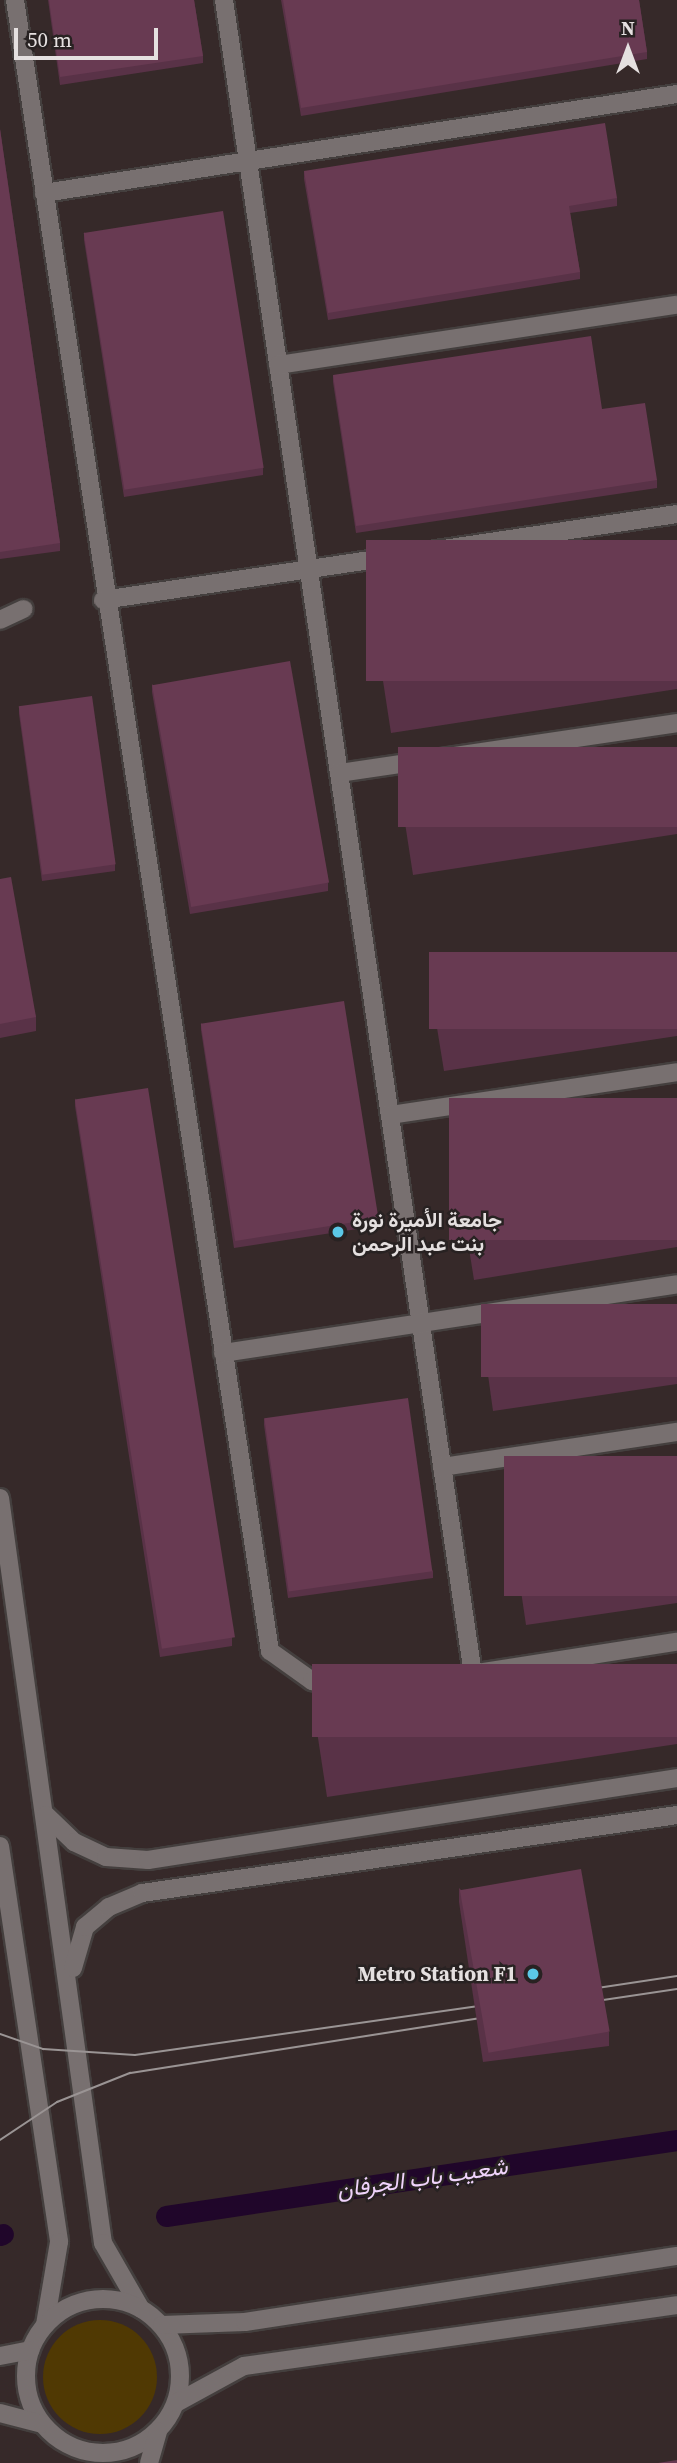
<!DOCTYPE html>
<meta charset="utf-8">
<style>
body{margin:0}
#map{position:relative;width:677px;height:2463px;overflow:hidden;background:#282222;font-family:"Source Serif 4",Vazirmatn,serif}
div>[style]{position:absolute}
.built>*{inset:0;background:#362929;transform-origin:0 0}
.green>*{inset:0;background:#503903}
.round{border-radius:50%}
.canal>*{height:21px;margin:-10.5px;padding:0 10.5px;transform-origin:10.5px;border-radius:10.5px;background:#20062a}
.roads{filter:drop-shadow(2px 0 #443f3e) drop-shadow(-2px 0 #443f3e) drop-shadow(0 2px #443f3e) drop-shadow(0 -2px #443f3e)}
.minor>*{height:18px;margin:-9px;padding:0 9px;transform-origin:9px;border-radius:9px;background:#787070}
.minor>.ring{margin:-9px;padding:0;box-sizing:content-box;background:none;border:18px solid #787070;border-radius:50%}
.tram>*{height:2px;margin:-1px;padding:0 1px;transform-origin:1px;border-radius:1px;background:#9a9494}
.wall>*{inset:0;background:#593247}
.building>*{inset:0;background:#683a52;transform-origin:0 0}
.dots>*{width:19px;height:19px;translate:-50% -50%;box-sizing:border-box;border:4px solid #282222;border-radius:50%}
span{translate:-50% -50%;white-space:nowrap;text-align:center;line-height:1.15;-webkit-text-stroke:5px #282222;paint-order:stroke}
.poi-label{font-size:21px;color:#e5e0e0;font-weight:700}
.left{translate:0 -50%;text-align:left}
.right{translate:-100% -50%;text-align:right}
.water-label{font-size:23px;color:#efd3fb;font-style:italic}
.north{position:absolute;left:593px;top:14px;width:70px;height:70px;-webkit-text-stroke:5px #282222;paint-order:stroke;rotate:0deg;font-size:19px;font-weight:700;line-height:28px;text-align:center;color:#e5e0e0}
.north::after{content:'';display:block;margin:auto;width:24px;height:32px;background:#e5e0e0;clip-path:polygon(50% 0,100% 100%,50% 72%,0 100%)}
.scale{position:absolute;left:14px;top:28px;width:144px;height:32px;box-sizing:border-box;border:4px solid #e5e0e0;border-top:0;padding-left:9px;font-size:21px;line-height:24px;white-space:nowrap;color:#e5e0e0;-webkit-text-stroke:5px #282222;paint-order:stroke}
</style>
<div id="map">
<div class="built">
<i style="left:0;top:0;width:677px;height:2463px"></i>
</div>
<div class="green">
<i class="round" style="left:43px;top:2320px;width:114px;height:114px"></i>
</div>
<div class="canal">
<i style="left:166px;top:2216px;width:517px;rotate:-8.46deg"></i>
<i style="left:0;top:2235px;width:3px;rotate:-18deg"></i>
</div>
<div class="roads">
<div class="minor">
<i style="left:15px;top:0;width:1671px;rotate:81.22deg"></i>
<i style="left:270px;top:1651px;width:52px;rotate:35.5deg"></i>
<i style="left:312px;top:1681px;width:45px;rotate:14deg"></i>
<i style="left:356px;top:1692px;width:325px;rotate:-8.9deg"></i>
<i style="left:224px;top:0;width:1692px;rotate:81.54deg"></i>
<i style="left:44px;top:193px;width:641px;rotate:-8.89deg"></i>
<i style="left:278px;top:365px;width:403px;rotate:-8.6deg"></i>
<i style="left:103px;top:600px;width:580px;rotate:-8.52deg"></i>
<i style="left:0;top:620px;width:26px;rotate:-25deg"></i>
<i style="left:339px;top:773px;width:342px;rotate:-8.4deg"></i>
<i style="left:390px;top:1115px;width:290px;rotate:-8.5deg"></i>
<i style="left:223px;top:1353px;width:459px;rotate:-8.6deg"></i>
<i style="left:442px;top:1467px;width:238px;rotate:-8.5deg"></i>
<i style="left:0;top:1498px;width:752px;rotate:82.13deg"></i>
<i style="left:103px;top:2243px;width:76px;rotate:60.1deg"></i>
<i style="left:46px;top:1815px;width:39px;rotate:44deg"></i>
<i style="left:74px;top:1842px;width:35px;rotate:25deg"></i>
<i style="left:106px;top:1857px;width:42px;rotate:4.1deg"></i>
<i style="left:148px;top:1860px;width:535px;rotate:-8.81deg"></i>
<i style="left:0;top:1846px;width:400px;rotate:81.5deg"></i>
<i style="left:59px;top:2242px;width:84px;rotate:99.6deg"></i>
<i style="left:73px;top:1968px;width:43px;rotate:-73.7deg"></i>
<i style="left:85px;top:1927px;width:31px;rotate:-40deg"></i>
<i style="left:109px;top:1907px;width:36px;rotate:-23deg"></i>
<i style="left:142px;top:1893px;width:541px;rotate:-8.29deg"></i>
<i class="ring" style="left:26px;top:2299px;width:136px;height:136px"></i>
<i style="left:162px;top:2325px;width:83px;rotate:-2.1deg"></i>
<i style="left:245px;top:2322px;width:437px;rotate:-8.7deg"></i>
<i style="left:0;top:2356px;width:31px;rotate:-11deg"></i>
<i style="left:176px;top:2403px;width:77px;rotate:-28.6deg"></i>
<i style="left:244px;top:2366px;width:437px;rotate:-8deg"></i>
<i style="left:0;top:2413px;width:43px;rotate:14.7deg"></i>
<i style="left:149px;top:2463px;width:33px;rotate:-74deg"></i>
</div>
</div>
<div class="tram">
<i style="left:584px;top:1990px;width:94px;rotate:-8.6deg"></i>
<i style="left:583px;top:2003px;width:95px;rotate:-8.5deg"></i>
<i style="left:0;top:2034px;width:46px;rotate:19.2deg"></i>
<i style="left:43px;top:2049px;width:92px;rotate:3.7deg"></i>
<i style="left:135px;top:2055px;width:363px;rotate:-8.1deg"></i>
<i style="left:0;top:2140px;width:69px;rotate:-33.7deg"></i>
<i style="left:57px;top:2102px;width:79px;rotate:-21.7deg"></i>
<i style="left:130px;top:2073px;width:370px;rotate:-8.9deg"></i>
</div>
<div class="wall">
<i style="clip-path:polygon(48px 0,194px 0,203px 56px,203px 63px,60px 85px)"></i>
<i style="clip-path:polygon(281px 0,639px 0,647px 52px,647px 59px,301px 116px)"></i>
<i style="clip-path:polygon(0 129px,60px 543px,60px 551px,0 559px)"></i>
<i style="clip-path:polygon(304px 171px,617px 198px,617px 206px,570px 213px,580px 272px,580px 279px,328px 320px,304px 179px)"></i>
<i style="clip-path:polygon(84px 232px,263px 468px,263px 475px,124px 497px,84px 240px)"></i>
<i style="clip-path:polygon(333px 375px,602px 409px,657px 480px,657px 488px,356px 533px,333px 382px)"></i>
<i style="clip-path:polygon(677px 540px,677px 689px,391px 733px,370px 596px,370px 588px)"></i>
<i style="clip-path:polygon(152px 684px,328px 883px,328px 891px,190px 914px,152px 692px)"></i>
<i style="clip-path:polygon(19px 706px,115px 864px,115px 871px,42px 881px,19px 714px)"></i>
<i style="clip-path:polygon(677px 747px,677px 834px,413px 875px,401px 797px,401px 790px)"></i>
<i style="clip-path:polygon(0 879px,36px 1017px,36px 1031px,0 1038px)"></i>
<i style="clip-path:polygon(677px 952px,677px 1036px,444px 1071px,432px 997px,432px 989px)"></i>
<i style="clip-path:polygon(201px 1023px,377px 1219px,377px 1226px,234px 1248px,201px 1030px)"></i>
<i style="clip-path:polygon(75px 1098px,232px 1638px,232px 1646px,160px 1657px,75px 1106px)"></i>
<i style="clip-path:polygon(677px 1098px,677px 1247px,474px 1280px,452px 1142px,452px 1134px)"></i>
<i style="clip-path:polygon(677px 1304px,677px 1384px,493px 1411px,483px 1339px,483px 1332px)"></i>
<i style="clip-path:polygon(264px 1418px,433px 1571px,433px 1578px,288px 1598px,264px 1425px)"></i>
<i style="clip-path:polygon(677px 1456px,677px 1603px,526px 1625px,506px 1489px,506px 1481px)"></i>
<i style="clip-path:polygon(677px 1664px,677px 1744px,327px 1797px,316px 1725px,316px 1718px)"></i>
<i style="clip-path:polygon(459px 1888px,609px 2032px,609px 2046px,483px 2062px,459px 1902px)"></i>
</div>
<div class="building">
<i style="clip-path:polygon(49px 0,194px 0,203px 56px,60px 77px)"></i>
<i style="clip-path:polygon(283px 0,639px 0,647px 52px,301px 108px)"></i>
<i style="clip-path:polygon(605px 123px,617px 198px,569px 206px,580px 272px,328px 313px,304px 171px)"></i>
<i style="clip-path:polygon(0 129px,60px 543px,0 552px)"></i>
<i style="left:223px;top:211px;width:260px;height:141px;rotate:81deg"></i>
<i style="clip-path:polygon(591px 336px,602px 409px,645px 403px,657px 480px,356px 526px,333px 375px)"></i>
<i style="left:677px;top:540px;width:141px;height:311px;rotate:90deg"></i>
<i style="left:290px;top:661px;width:225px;height:140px;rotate:80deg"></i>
<i style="left:92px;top:696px;width:170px;height:74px;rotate:82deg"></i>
<i style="left:677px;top:747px;width:80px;height:279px;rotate:90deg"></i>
<i style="clip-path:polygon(11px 877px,36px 1017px,0 1024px,0 879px)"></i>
<i style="left:677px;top:952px;width:77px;height:248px;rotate:90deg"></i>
<i style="left:344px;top:1001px;width:220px;height:145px;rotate:81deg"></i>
<i style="left:148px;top:1088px;width:556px;height:74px;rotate:81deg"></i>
<i style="left:677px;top:1098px;width:142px;height:228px;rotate:90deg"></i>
<i style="left:677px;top:1304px;width:73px;height:196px;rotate:90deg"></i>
<i style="left:408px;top:1398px;width:175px;height:145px;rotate:82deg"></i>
<i style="left:677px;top:1456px;width:140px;height:173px;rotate:90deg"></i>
<i style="left:677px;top:1664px;width:73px;height:365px;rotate:90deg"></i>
<i style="left:581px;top:1869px;width:165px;height:123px;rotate:80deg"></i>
<i style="clip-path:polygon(677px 2460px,677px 2463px,658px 2463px)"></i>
</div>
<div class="dots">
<i style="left:338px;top:1232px;background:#5bc8e7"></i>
<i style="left:533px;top:1974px;background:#5bc8e7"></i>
</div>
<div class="poi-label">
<span class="left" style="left:352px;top:1232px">جامعة الأميرة نورة<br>بنت عبد الرحمن</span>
<span class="right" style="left:517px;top:1974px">Metro Station F1</span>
</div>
<div class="water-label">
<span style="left:422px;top:2178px;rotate:-8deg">شعيب باب الجرفان</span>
</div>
<div class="north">N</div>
<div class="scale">50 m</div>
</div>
